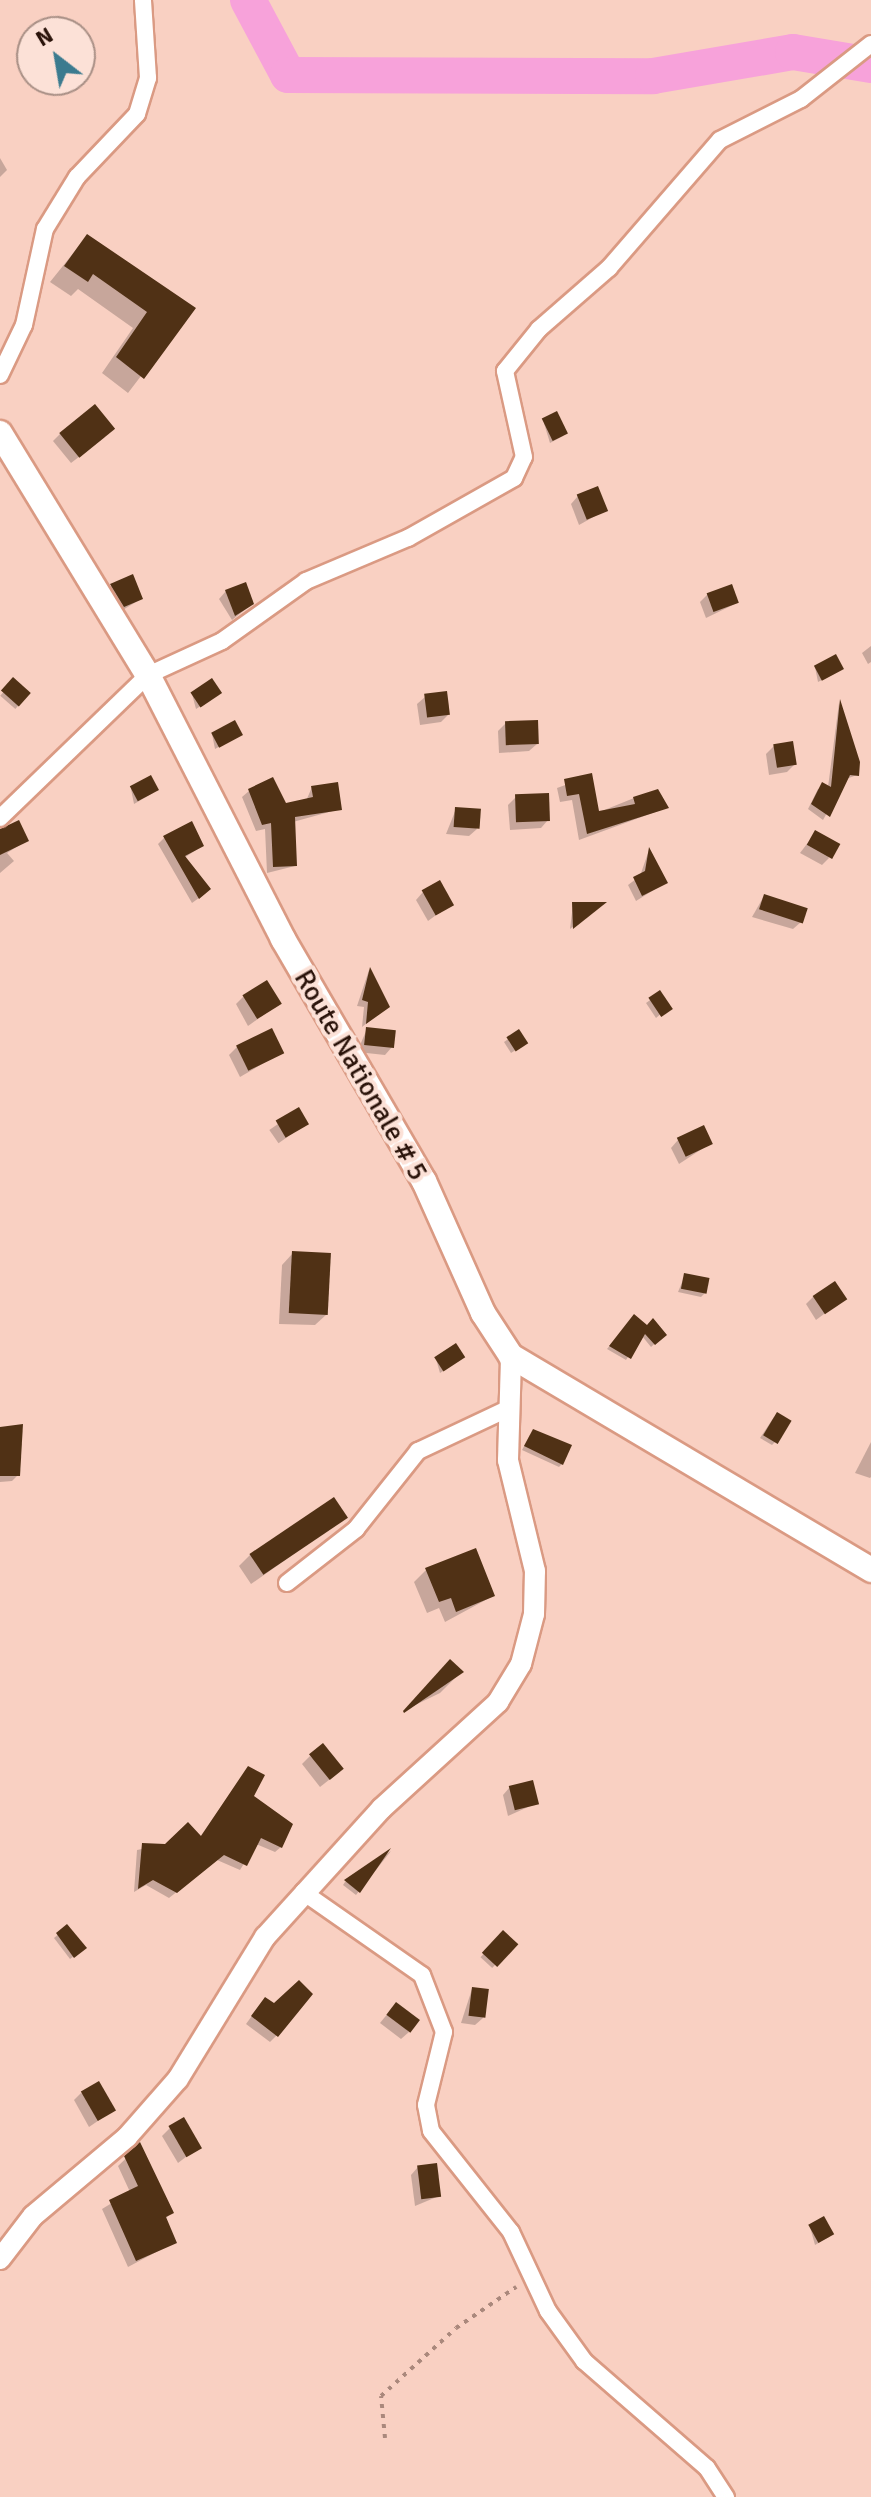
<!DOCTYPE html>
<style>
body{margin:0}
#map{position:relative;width:871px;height:2497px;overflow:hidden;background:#f9d0c2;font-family:Signika,sans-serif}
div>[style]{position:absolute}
.shadow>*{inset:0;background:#0003;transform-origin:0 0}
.river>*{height:36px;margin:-18px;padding:0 18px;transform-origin:18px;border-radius:18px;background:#f7a2da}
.building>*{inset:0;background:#503115;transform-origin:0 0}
.path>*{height:4px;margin-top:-2px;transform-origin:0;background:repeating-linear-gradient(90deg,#aa887c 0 4px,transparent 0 10px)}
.roads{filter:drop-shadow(2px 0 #da9a83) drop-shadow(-2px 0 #da9a83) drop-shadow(0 2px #da9a83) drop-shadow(0 -2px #da9a83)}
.minor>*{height:16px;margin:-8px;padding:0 8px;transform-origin:8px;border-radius:8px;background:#fff}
.tertiary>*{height:20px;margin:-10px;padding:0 10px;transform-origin:10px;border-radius:10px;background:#fff}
.primary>*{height:24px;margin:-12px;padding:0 12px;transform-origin:12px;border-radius:12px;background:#fff}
span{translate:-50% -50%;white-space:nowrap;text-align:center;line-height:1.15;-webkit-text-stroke:8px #fce1d7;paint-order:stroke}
.street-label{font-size:28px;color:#2a130a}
.north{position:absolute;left:16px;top:16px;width:80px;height:80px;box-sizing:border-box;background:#fce1d7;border:2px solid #a88f85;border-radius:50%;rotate:329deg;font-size:22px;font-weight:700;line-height:32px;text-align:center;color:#2a130a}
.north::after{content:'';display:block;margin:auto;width:28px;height:36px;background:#3b7b8f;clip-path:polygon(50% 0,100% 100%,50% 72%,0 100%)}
</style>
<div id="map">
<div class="shadow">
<i style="clip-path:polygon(0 158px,7px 170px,0 177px)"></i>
<i style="clip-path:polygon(87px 236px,193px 308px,128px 393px,102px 373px,133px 328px,78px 289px,71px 296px,50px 282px)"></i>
<i style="clip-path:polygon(543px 420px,563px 436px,550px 443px)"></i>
<i style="clip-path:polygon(61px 433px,105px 437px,71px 463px,53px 441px)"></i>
<i style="clip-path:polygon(578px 496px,606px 510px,579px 525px,571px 504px)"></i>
<i style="clip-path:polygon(111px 586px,141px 599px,116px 614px,104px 593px)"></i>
<i style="clip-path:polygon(226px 591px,252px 604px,232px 620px,219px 599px)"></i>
<i style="clip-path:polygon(708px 594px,737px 603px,706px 618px,700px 602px)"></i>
<i style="clip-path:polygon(871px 646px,871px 662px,868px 664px,862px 653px)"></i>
<i style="clip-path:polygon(815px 667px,838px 672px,818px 682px)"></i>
<i style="left:14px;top:680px;width:20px;height:21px;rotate:41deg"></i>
<i style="clip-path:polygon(192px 694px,216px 696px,196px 709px)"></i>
<i style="clip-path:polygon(425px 697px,448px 715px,441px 722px,420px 725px,417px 704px)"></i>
<i style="clip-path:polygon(839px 703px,857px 775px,846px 779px,823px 820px,808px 809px,818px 789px,828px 787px)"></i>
<i style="clip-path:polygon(506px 723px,537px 744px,529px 751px,499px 753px,498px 731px)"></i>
<i style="clip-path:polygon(212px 734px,237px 737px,215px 749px)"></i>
<i style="clip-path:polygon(774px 746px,795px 764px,787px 772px,769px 775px,766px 754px)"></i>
<i style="clip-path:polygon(590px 776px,597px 813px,634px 798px,666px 808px,579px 840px,572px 800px,560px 802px,557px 788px)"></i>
<i style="clip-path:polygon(312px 787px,340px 809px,293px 822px,295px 866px,267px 873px,265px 829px,256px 831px,242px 797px,249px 791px,285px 805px,306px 801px)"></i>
<i style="clip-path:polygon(131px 789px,153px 793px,134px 804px)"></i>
<i style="clip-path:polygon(516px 797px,548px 820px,541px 828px,510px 830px,508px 805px)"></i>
<i style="clip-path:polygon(456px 809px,477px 829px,469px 836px,446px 834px)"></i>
<i style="clip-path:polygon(816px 832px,829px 858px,822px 865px,800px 853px)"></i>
<i style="clip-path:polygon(164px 838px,202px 846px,184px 858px,203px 895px,192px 903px,158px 844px)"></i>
<i style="clip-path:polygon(0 840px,26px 841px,7px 853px,14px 861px,0 873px)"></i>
<i style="clip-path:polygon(649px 850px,665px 883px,636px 901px,628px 885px,640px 876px)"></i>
<i style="clip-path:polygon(423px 892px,451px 904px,428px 921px,416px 900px)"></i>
<i style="clip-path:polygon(764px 896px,801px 922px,793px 929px,752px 917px)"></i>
<i style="clip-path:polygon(573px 904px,602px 904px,570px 929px)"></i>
<i style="clip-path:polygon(369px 970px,381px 1012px,362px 1027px,364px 1007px,357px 1006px)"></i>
<i style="clip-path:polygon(660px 993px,669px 1007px,656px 1018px,646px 1003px)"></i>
<i style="clip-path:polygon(243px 997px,279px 1004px,248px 1026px,236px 1004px)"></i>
<i style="clip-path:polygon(367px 1029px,392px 1047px,385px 1055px,357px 1052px)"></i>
<i style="clip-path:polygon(518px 1032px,522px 1046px,511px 1053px,504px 1042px)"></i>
<i style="clip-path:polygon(237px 1047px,281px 1053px,240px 1077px,229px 1055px)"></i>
<i style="left:298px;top:1110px;width:16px;height:35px;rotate:55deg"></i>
<i style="clip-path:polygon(678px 1140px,711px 1143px,679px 1164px,671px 1148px)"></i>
<i style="clip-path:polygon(293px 1253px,327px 1314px,315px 1325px,279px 1324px,282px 1265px)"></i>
<i style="clip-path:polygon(685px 1275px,705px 1293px,701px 1297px,678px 1292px)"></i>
<i style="clip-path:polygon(813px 1297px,844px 1299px,816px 1320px,806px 1304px)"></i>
<i style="clip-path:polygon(631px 1320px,664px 1335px,651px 1347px,642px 1336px,626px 1360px,607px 1349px)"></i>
<i style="clip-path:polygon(436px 1359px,460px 1360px,440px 1373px)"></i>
<i style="clip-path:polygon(774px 1417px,775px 1442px,772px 1445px,760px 1438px)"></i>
<i style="clip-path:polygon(0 1429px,18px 1475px,12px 1481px,0 1482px)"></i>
<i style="clip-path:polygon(530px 1435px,562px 1464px,559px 1467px,522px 1450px)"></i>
<i style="clip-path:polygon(871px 1442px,871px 1477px,870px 1478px,855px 1473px)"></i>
<i style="clip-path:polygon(345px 1518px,251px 1584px,239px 1566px,251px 1554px)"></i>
<i style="clip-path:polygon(426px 1570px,493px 1596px,445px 1622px,439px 1608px,427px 1613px,414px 1582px)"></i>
<i style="clip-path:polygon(461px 1672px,440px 1693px,407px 1709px)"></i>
<i style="clip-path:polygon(310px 1756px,334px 1776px,320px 1787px,302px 1764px)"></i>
<i style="clip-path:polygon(248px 1768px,251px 1797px,281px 1847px,275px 1852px,256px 1844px,240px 1870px,217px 1860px,169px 1898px,146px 1885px,134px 1892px,137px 1850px,200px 1837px)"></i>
<i style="clip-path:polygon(510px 1787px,537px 1803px,508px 1816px,503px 1795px)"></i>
<i style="clip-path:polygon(391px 1851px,356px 1895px,343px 1885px,345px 1882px)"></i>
<i style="clip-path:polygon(67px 1927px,81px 1951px,70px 1959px,54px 1938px)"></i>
<i style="left:503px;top:1933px;width:16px;height:33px;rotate:43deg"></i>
<i style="clip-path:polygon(472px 1989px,483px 2018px,475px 2025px,461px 2023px)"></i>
<i style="clip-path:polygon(259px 2006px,277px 2035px,270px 2042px,246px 2024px)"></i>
<i style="clip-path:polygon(389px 2012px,409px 2032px,401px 2039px,380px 2023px)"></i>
<i style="clip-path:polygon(81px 2093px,114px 2110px,89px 2127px,74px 2100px)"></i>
<i style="clip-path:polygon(170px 2128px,199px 2147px,178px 2163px,162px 2136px)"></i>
<i style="clip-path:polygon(140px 2145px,171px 2213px,165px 2219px,175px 2242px,128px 2267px,102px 2209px,130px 2192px,118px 2166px)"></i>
<i style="clip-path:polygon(418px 2167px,439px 2196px,415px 2206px,411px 2175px)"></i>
<i style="clip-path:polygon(810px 2227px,829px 2237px,815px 2245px)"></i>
</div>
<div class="river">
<i style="left:248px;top:0;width:85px;rotate:61.9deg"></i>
<i style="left:288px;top:75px;width:365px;rotate:0.2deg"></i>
<i style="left:653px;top:76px;width:142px;rotate:-9.7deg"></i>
<i style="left:793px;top:52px;width:79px;rotate:9.5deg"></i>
</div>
<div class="building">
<i style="clip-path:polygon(87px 234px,196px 308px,144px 379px,116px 357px,147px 312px,93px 274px,88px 282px,64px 266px)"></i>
<i style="left:95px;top:404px;width:32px;height:46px;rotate:51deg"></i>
<i style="left:557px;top:411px;width:25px;height:17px;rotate:64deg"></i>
<i style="left:598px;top:486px;width:27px;height:23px;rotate:68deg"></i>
<i style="clip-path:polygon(133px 574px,143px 599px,124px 607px,110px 584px)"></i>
<i style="clip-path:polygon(246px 582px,254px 604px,235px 616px,225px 590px)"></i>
<i style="left:732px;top:584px;width:20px;height:27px;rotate:70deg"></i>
<i style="left:836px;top:654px;width:17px;height:25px;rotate:62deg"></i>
<i style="left:13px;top:677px;width:24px;height:18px;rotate:42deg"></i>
<i style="left:212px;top:678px;width:18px;height:26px;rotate:56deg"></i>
<i style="left:447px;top:691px;width:24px;height:23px;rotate:83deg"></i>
<i style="clip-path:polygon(840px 699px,860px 762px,859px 776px,850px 775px,830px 817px,811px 804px,822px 782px,831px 787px)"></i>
<i style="left:235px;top:720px;width:17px;height:27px;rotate:62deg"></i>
<i style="left:538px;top:720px;width:24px;height:33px;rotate:88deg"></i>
<i style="left:793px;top:741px;width:24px;height:20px;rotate:81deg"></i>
<i style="clip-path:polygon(592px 773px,599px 811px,635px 804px,633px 797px,658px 789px,669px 808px,587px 834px,579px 794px,567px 796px,564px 779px)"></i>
<i style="left:151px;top:775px;width:17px;height:24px;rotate:62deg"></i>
<i style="clip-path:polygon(273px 777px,286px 803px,313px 797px,311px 786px,338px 782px,342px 810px,295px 817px,297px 866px,273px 867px,271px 823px,262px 825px,248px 789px)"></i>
<i style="left:549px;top:793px;width:28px;height:34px;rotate:88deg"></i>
<i style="left:455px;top:807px;width:26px;height:20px;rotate:4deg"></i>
<i style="clip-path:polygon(19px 820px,29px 841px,0 855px,0 829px)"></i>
<i style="clip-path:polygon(192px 821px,204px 846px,185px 856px,211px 889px,199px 899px,163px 836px)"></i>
<i style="left:815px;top:830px;width:29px;height:17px;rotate:29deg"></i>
<i style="clip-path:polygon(649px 847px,668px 883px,642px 896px,633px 877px,645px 871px)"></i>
<i style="left:440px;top:880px;width:29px;height:21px;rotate:61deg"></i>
<i style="left:764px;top:894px;width:46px;height:16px;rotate:18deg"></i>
<i style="clip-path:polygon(572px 902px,607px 902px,573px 929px)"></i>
<i style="clip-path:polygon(370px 967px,390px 1007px,366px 1024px,368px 1002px,362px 1000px)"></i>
<i style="left:267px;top:980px;width:28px;height:29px;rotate:58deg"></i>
<i style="left:660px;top:990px;width:23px;height:14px;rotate:56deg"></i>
<i style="left:366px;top:1027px;width:30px;height:18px;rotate:6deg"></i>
<i style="left:272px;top:1028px;width:28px;height:40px;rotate:64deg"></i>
<i style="left:519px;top:1029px;width:17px;height:15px;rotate:57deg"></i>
<i style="left:299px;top:1107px;width:20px;height:27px;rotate:60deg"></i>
<i style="left:704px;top:1125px;width:21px;height:30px;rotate:65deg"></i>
<i style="left:292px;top:1251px;width:39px;height:62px;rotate:3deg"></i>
<i style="left:684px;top:1273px;width:26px;height:16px;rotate:11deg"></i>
<i style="left:835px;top:1281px;width:22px;height:27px;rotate:56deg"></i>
<i style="clip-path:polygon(634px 1314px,647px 1325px,653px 1318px,667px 1335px,655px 1345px,645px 1334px,631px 1359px,609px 1346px)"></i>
<i style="left:456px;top:1343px;width:17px;height:26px;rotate:57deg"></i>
<i style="left:777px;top:1412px;width:17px;height:27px;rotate:31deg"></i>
<i style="clip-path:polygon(23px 1424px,20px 1476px,0 1476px,0 1427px)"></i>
<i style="clip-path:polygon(533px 1429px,572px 1445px,563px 1465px,524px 1446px)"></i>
<i style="left:334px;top:1497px;width:25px;height:102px;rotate:56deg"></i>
<i style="clip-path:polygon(476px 1548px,495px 1596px,456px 1612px,451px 1598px,439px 1602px,425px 1568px)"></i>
<i style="clip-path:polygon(450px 1659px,464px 1672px,404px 1713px,403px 1711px)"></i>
<i style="left:323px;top:1743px;width:33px;height:18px;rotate:51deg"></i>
<i style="clip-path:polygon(248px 1766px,265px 1775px,254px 1796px,293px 1824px,282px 1848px,261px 1838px,247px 1866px,224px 1855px,177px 1893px,153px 1880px,138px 1889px,142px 1843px,165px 1844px,188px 1822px,201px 1836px)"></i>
<i style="left:533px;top:1780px;width:25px;height:25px;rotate:76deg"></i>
<i style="clip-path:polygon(391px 1848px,360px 1893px,344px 1880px)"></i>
<i style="clip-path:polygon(67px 1924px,87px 1948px,74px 1958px,56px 1933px)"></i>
<i style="left:503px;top:1930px;width:21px;height:31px;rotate:43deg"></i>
<i style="clip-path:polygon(299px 1980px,313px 1994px,278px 2037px,251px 2016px,265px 1997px,274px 2003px)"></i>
<i style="left:472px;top:1987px;width:17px;height:29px;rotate:7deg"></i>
<i style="left:396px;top:2002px;width:30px;height:16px;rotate:37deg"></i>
<i style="left:99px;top:2081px;width:34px;height:21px;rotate:60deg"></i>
<i style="left:184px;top:2117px;width:36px;height:18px;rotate:60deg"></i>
<i style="clip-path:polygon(140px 2142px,174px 2213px,166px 2217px,177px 2243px,136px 2261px,109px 2200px,138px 2186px,124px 2156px)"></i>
<i style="left:437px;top:2163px;width:34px;height:20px;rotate:83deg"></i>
<i style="left:824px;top:2216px;width:21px;height:18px;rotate:61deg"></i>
</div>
<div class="path">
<i style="left:385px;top:2438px;width:42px;rotate:-95.4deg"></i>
<i style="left:381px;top:2396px;width:101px;rotate:-42.2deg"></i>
<i style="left:456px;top:2328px;width:73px;rotate:-34.3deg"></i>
</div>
<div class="roads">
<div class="minor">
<i style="left:0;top:375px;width:55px;rotate:-64.4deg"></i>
<i style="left:24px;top:325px;width:98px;rotate:-77.7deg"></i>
<i style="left:45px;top:229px;width:61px;rotate:-58.4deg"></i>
<i style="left:77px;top:177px;width:87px;rotate:-46.4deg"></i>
<i style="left:137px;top:114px;width:38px;rotate:-73deg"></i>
<i style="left:148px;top:78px;width:78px;rotate:-93.7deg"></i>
<i style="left:0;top:818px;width:206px;rotate:-44deg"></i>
<i style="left:148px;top:675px;width:81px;rotate:-24.7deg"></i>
<i style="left:222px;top:641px;width:103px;rotate:-35.5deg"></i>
<i style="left:306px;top:581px;width:111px;rotate:-22.9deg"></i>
<i style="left:408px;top:538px;width:122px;rotate:-29.5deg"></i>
<i style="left:514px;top:478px;width:23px;rotate:-65deg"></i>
<i style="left:524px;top:457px;width:88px;rotate:-102.5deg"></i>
<i style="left:505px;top:371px;width:54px;rotate:-51deg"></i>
<i style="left:539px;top:329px;width:93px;rotate:-41.1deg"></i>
<i style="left:609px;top:268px;width:169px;rotate:-49.1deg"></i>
<i style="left:720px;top:140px;width:91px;rotate:-26.8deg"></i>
<i style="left:801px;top:99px;width:89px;rotate:-38.2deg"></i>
<i style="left:287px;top:1583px;width:88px;rotate:-38deg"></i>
<i style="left:356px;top:1529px;width:100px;rotate:-51.5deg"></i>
<i style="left:418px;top:1451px;width:96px;rotate:-25.2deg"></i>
<i style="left:303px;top:1892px;width:145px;rotate:34.9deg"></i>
<i style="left:422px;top:1975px;width:61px;rotate:68.9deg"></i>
<i style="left:444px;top:2032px;width:75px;rotate:103.9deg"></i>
<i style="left:426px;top:2105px;width:26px;rotate:79deg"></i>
<i style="left:431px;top:2131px;width:129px;rotate:51.6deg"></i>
<i style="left:511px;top:2232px;width:87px;rotate:64.9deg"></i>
<i style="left:548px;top:2311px;width:62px;rotate:54.2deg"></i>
<i style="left:584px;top:2361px;width:163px;rotate:41deg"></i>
<i style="left:707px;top:2468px;width:35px;rotate:57deg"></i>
</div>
<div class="tertiary">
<i style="left:0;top:2259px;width:54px;rotate:-52.5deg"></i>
<i style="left:33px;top:2216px;width:123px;rotate:-40deg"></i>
<i style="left:127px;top:2137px;width:77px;rotate:-48.7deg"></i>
<i style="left:178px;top:2079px;width:167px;rotate:-58.5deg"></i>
<i style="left:265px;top:1937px;width:173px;rotate:-47.8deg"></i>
<i style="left:381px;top:1809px;width:159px;rotate:-42.4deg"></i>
<i style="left:498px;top:1702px;width:44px;rotate:-58.8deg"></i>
<i style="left:521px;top:1664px;width:52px;rotate:-75.4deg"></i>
<i style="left:534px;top:1614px;width:43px;rotate:-88.7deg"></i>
<i style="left:535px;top:1571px;width:114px;rotate:-103.7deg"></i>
<i style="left:508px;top:1460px;width:104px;rotate:-88.3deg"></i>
</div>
<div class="primary">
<i style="left:0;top:433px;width:284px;rotate:58.6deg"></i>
<i style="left:148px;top:675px;width:297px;rotate:62.9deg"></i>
<i style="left:283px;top:939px;width:280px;rotate:59.8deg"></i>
<i style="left:424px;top:1181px;width:145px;rotate:65.9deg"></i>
<i style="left:483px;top:1313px;width:51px;rotate:56.9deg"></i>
<i style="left:511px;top:1356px;width:419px;rotate:30.7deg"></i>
</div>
</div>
<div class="street-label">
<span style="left:361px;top:1075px;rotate:60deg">Route Nationale # 5</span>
</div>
<div class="north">N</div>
</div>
